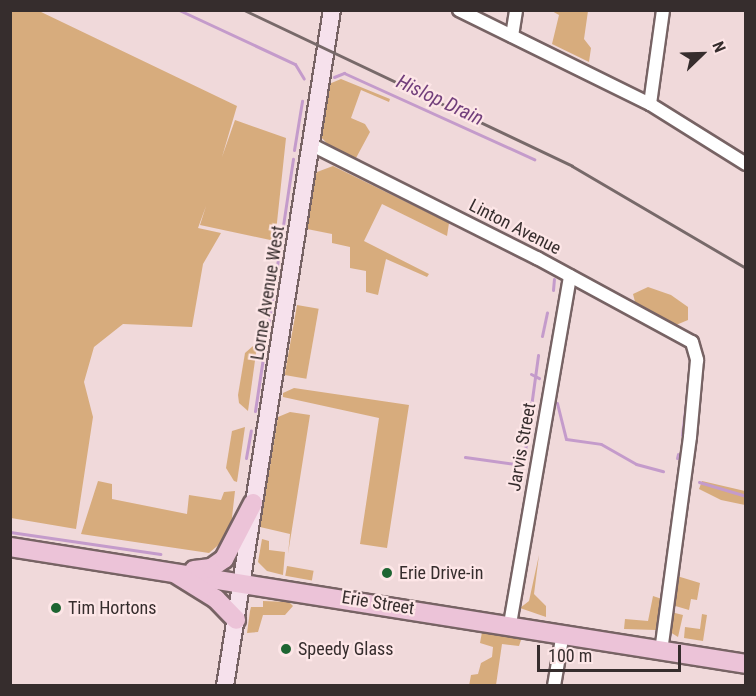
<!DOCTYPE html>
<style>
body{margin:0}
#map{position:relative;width:756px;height:696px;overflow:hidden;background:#f0d9da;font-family:"Roboto Condensed",sans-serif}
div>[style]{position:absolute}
.green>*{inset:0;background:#d7ac7d;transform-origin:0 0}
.stream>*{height:3px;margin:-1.5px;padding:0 1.5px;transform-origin:1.5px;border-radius:1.5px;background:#c49bcb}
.roads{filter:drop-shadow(2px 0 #776364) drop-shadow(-2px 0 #776364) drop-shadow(0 2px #776364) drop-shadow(0 -2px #776364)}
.minor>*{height:12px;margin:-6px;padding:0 6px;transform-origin:6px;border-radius:6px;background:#fff}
.secondary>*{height:16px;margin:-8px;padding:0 8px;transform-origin:8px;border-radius:8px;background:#f6e1ec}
.primary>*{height:18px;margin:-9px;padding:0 9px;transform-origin:9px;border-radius:9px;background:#ecc3d8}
.rail>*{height:3px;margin:-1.5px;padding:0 1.5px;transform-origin:1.5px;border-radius:1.5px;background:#776969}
.dots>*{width:16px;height:16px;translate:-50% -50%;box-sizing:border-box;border:3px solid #fde6e7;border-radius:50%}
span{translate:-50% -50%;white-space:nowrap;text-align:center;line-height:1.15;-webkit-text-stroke:4.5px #fde6e7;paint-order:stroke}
.street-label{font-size:18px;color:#362d2d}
.poi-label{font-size:18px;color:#362d2d}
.left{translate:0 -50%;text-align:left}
.water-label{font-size:20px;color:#713e7b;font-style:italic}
.frame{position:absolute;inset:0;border:12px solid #362d2d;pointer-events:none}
.north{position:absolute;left:672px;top:24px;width:60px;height:60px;-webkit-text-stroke:4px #fde6e7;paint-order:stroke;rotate:67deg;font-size:16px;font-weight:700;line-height:24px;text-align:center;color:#362d2d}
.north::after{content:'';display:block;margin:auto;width:21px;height:27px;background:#362d2d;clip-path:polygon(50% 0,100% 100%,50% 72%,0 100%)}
.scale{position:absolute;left:537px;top:645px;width:144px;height:27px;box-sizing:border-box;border:3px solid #362d2d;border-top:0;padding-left:8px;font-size:18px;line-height:21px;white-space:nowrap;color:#362d2d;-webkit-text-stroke:4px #fde6e7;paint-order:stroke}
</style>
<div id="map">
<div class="green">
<i style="clip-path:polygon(10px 11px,39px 11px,237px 106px,222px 157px,235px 120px,286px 138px,275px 241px,200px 225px,206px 206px,198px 228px,221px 233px,203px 264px,192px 327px,123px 324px,94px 347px,84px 382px,93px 417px,76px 529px,11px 518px)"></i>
<i style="clip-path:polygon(588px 11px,584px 39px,591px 48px,589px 62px,552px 44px,559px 15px,552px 11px)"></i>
<i style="clip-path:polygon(341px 79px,390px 99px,389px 102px,361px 90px,351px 118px,365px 124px,370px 132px,356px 158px,333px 150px,321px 137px,329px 84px)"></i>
<i style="clip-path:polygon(333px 166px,449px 223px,447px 236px,382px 204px,364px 241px,429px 274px,427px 277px,386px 259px,378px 295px,366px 292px,366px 271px,350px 268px,350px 247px,332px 243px,332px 234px,307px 229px,313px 181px,317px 172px)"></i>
<i style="clip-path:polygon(648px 287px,671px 295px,688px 307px,688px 320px,676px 325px,635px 302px,633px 294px)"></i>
<i style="left:297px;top:305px;width:22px;height:71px;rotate:10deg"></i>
<i style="clip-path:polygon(253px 346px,257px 346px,248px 411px,239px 403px,238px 395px,245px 353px)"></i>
<i style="clip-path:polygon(294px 388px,409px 405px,387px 548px,360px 544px,379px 418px,283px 397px,283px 393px)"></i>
<i style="clip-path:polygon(290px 412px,310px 415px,288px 554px,290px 534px,260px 527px,278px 417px)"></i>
<i style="clip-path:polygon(245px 427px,237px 482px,234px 481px,226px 468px,232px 431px)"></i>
<i style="clip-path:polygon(98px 481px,112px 484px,112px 499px,187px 514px,189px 495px,221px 500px,224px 492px,235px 491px,231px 526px,223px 541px,209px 553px,81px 534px)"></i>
<i style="clip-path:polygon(702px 481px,745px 491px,745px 505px,721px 500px,699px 489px)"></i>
<i style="clip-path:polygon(262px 539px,269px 541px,269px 550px,285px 552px,283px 575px,267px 571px,258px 562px)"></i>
<i style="clip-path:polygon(539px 555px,534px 594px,546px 606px,546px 617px,520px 608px,529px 601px)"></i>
<i style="left:287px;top:566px;width:27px;height:10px;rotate:10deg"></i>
<i style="clip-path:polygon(677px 576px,700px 583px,697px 600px,691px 599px,689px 610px,672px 605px,679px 582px)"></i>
<i style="clip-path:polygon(653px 596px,662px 599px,656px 630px,624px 629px,625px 619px,648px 621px)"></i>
<i style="clip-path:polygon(263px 601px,289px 602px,293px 606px,285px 615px,263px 615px,258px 632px,247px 633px,250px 611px,251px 607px,263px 607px)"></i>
<i style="clip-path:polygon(671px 612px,683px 615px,678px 637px,670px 632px)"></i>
<i style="clip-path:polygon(702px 614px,707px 615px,703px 641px,684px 638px,685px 627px,700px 629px)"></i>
<i style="clip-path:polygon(482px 632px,520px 636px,521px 640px,519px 646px,502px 644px,496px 685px,469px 686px,471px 675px,478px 674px,481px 663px,492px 657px,493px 647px,480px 643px)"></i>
</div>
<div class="stream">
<i style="left:179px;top:10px;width:128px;rotate:25deg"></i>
<i style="left:295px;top:64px;width:17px;rotate:59deg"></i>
<i style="left:285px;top:10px;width:24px"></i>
<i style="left:334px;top:77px;width:11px;rotate:-22deg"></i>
<i style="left:344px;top:73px;width:209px;rotate:24.4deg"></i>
<i style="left:294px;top:150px;width:50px;rotate:-80.7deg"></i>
<i style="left:506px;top:250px;width:17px;rotate:28deg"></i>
<i style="left:553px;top:290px;width:11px;rotate:-85deg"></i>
<i style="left:268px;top:326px;width:169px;rotate:-81.5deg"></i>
<i style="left:542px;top:336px;width:24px;rotate:-78deg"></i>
<i style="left:531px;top:374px;width:9px;rotate:27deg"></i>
<i style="left:557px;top:403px;width:37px;rotate:76deg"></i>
<i style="left:566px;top:439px;width:35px;rotate:8deg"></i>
<i style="left:601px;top:444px;width:40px;rotate:29.7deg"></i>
<i style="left:636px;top:464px;width:28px;rotate:15deg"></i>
<i style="left:255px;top:411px;width:61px;rotate:-81.5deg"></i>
<i style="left:682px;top:435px;width:31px;rotate:-83deg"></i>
<i style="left:465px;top:457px;width:59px;rotate:7.9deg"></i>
<i style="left:523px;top:465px;width:111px;rotate:-82.2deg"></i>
<i style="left:246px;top:458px;width:28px;rotate:-80deg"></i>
<i style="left:677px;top:458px;width:4px;rotate:-76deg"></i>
<i style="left:699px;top:482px;width:49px;rotate:16.6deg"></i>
<i style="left:10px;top:532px;width:152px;rotate:8.3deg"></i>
</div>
<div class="roads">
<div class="minor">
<i style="left:459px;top:10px;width:213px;rotate:26.2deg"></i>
<i style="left:650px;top:104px;width:113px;rotate:32deg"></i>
<i style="left:512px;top:36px;width:26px;rotate:-81deg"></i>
<i style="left:650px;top:104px;width:95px;rotate:-82.1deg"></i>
<i style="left:312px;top:145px;width:252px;rotate:26.7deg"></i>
<i style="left:537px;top:258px;width:176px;rotate:28.5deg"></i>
<i style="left:692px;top:342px;width:19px;rotate:74deg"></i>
<i style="left:697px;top:360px;width:77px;rotate:95.2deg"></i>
<i style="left:690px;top:437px;width:216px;rotate:97.7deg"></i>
<i style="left:510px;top:624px;width:353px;rotate:-80.2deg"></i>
<i style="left:554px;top:686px;width:54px;rotate:-80.4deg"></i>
</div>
<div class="secondary">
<i style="left:225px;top:686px;width:684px;rotate:-81.01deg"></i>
</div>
<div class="primary">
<i style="left:10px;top:547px;width:745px;rotate:9.03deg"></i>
<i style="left:194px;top:570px;width:17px;rotate:-7deg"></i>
<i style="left:211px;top:568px;width:16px;rotate:-35deg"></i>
<i style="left:224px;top:559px;width:63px;rotate:-62.6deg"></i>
<i style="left:176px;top:574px;width:47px;rotate:32deg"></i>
<i style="left:216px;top:599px;width:29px;rotate:46deg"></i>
</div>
</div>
<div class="rail">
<i style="left:244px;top:10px;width:363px;rotate:25.4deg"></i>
<i style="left:572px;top:166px;width:202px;rotate:30.4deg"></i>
</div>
<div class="dots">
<i style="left:387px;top:573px;background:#1e6532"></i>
<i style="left:56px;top:608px;background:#1e6532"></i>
<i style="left:286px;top:649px;background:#1e6532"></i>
</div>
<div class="street-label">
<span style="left:515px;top:227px;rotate:27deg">Linton Avenue</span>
<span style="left:268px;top:293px;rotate:-81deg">Lorne Avenue West</span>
<span style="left:522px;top:447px;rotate:-80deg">Jarvis Street</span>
<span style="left:378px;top:603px;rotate:9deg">Erie Street</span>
</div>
<div class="poi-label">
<span class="left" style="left:399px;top:573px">Erie Drive-in</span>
<span class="left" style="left:68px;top:608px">Tim Hortons</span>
<span class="left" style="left:298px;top:649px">Speedy Glass</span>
</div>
<div class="water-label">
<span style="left:440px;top:100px;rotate:25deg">Hislop Drain</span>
</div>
<div class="frame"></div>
<div class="north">N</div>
<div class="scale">100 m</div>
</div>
